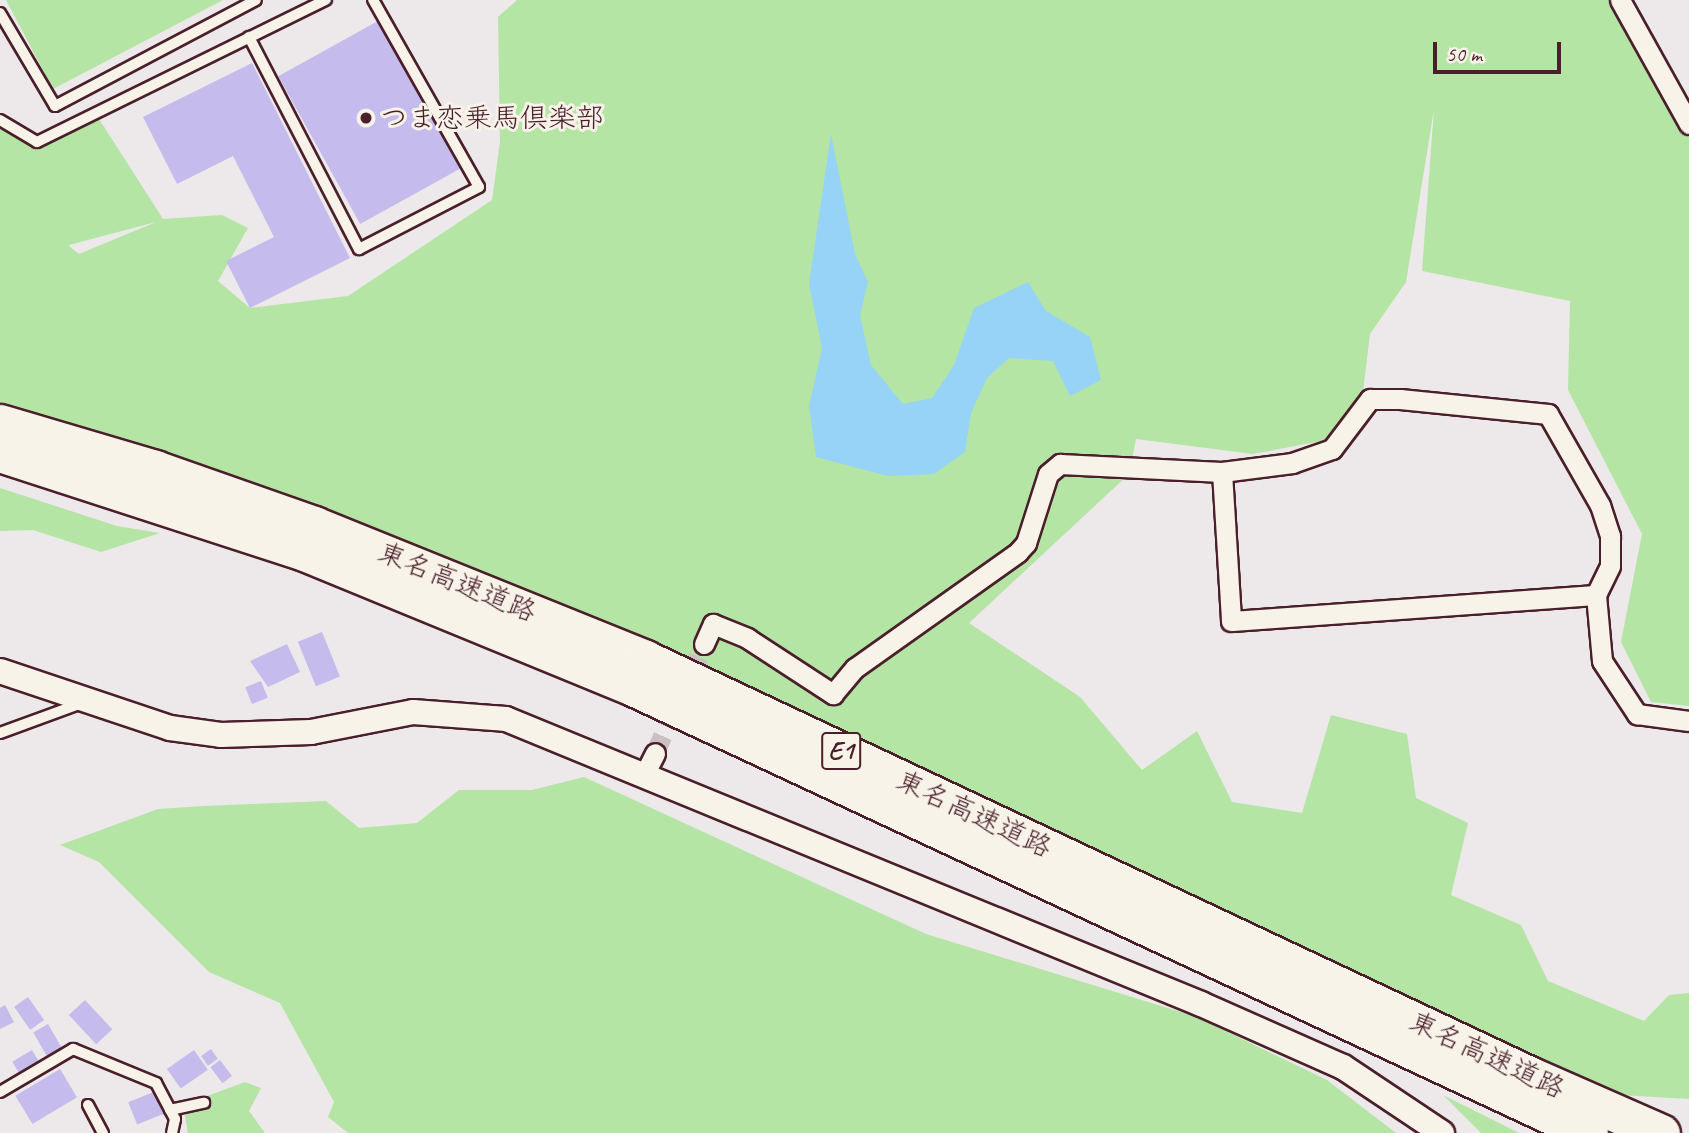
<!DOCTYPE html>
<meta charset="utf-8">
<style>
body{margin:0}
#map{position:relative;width:1689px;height:1133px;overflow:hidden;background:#ede8e9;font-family:Caveat,"Klee One",sans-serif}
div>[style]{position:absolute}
.green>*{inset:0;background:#b4e5a5}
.water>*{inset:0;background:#96d3f7}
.building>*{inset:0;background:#c6bbed;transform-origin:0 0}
.minor-tunnel>*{height:19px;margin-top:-9.5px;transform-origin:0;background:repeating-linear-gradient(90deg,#ccc0c3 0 19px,transparent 0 29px)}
.roads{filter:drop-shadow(2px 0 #4a1f2b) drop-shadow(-2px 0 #4a1f2b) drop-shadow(0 2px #4a1f2b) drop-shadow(0 -2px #4a1f2b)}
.service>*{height:10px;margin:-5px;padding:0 5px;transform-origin:5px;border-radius:5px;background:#f7f3e8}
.minor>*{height:19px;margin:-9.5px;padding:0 9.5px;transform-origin:9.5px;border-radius:9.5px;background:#f7f3e8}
.tertiary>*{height:24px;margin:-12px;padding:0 12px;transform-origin:12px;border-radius:12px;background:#f7f3e8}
.motorway>*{height:37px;margin:-18.5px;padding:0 18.5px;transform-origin:18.5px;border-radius:18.5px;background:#f7f3e8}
.dots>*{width:19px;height:19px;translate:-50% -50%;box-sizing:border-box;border:4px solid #f7f3e8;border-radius:50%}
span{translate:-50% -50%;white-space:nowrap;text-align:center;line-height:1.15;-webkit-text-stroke:6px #f7f3e8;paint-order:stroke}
.shield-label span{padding:2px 5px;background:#f7f3e8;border:2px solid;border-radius:5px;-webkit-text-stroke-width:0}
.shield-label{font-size:26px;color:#4a1f2b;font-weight:700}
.poi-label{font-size:28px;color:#4a1f2b}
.left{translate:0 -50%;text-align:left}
.street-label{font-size:28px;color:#4a1f2b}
.scale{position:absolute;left:1433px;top:42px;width:128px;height:32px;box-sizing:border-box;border:4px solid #4a1f2b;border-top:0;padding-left:9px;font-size:21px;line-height:24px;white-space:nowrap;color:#4a1f2b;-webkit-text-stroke:5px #f7f3e8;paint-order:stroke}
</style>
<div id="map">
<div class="green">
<i style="clip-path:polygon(6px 0,223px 0,53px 89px)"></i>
<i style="clip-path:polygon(evenodd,517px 0,1620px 0,1689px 124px,1689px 706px,1651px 702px,1621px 642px,1642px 534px,1568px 390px,1570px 301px,1422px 271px,1434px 109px,1406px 282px,1370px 334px,1362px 400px,1332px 439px,1253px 454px,1136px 439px,1129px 474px,969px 623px,1080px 697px,1142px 770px,1197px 731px,1232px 802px,1302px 813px,1331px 715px,1407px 734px,1416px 798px,1468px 823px,1451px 895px,1521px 925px,1548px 981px,1644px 1021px,1669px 995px,1689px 993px,1689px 1099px,1620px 1095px,1376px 986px,1157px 878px,963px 791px,851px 733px,596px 619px,309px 508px,0 414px,0 120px,37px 142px,94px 111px,163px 219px,222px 215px,248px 228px,218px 281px,250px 308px,348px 296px,492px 200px,500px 142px,498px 17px,517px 0,156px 222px,79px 254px,69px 246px,69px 245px,156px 222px)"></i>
<i style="clip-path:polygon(0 488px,117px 526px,160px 533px,101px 552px,33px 530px,0 531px)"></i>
<i style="clip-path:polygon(584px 777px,926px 934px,1194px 1016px,1327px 1080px,1396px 1133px,348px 1133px,328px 1117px,334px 1102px,280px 1003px,209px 972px,99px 862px,60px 845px,158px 809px,204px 806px,326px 801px,359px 828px,417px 823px,459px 790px,532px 790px)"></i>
<i style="clip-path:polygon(245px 1082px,261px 1088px,249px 1111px,265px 1133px,188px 1133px,183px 1105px)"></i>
<i style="clip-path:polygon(1443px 1095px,1519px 1133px,1481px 1133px)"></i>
</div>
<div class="water">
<i style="clip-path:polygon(831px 134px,855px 254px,868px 282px,860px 315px,871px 365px,903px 404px,932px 398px,954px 365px,974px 308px,1028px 282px,1046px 311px,1090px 337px,1101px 380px,1070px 396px,1053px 361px,1009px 358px,987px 378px,971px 413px,965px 452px,934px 474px,888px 476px,816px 457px,809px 406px,822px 348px,809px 284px)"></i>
</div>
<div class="building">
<i style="left:378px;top:21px;width:169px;height:114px;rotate:61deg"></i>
<i style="clip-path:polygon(252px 63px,350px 258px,250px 308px,226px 261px,274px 237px,233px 156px,177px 184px,143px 117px)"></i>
<i style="left:322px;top:632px;width:48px;height:26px;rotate:68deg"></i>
<i style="clip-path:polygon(287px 644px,300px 672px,268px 687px,250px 661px)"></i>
<i style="left:261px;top:681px;width:18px;height:17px;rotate:68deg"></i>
<i style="left:28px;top:997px;width:28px;height:17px;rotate:55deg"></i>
<i style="left:85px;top:1000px;width:40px;height:22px;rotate:47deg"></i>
<i style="clip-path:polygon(5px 1005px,14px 1022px,0 1029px,0 1008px)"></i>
<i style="left:48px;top:1024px;width:30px;height:17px;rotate:60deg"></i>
<i style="left:211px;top:1049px;width:12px;height:12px;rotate:55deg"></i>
<i style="left:32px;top:1050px;width:17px;height:23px;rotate:59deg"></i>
<i style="left:194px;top:1050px;width:24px;height:33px;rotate:55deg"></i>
<i style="left:220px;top:1060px;width:20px;height:12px;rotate:53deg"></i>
<i style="left:60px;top:1069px;width:33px;height:52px;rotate:59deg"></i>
<i style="left:156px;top:1091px;width:24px;height:30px;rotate:68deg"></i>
</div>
<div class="minor-tunnel">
<i style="left:655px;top:753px;width:120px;rotate:-65.8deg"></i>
</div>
<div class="roads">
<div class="service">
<i style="left:0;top:13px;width:108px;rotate:59.4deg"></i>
<i style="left:55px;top:106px;width:227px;rotate:-27.8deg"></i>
<i style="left:249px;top:37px;width:239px;rotate:62.6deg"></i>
<i style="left:359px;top:249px;width:135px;rotate:-27.3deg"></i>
<i style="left:479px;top:187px;width:215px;rotate:-119.5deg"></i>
<i style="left:0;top:120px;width:43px;rotate:30.7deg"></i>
<i style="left:37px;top:142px;width:322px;rotate:-26.2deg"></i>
<i style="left:0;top:733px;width:87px;rotate:-20.1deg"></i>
<i style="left:0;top:1092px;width:85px;rotate:-30.5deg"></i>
<i style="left:73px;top:1049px;width:90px;rotate:22.3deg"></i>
<i style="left:156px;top:1083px;width:41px;rotate:62.2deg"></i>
<i style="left:175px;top:1119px;width:14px;rotate:102deg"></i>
<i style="left:88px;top:1105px;width:32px;rotate:62deg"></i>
<i style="left:170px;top:1110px;width:35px;rotate:-12deg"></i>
</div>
<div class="minor">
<i style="left:1620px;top:0;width:142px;rotate:60.9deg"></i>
<i style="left:1222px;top:472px;width:149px;rotate:86.5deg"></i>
<i style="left:1231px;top:621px;width:366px;rotate:-4.1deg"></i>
<i style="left:704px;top:644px;width:22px;rotate:-66deg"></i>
<i style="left:713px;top:624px;width:37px;rotate:22deg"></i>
<i style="left:747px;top:638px;width:103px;rotate:33.1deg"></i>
<i style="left:833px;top:694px;width:34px;rotate:-50deg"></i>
<i style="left:855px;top:668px;width:200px;rotate:-35.4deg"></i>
<i style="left:1018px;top:552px;width:12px;rotate:-48deg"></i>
<i style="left:1026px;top:543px;width:72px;rotate:-72.3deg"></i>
<i style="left:1048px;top:474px;width:16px;rotate:-40deg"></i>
<i style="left:1060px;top:464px;width:162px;rotate:2.8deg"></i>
<i style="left:1222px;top:472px;width:71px;rotate:-7.3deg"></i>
<i style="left:1292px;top:463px;width:42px;rotate:-19.3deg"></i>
<i style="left:1332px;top:449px;width:63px;rotate:-52.8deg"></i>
<i style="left:1370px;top:399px;width:30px"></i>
<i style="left:1400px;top:399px;width:149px;rotate:5.8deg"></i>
<i style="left:1548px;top:414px;width:105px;rotate:60.3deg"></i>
<i style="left:1600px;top:505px;width:33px;rotate:72deg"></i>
<i style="left:1610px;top:536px;width:30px;rotate:90deg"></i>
<i style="left:1610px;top:566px;width:32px;rotate:116deg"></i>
<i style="left:1596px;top:595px;width:66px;rotate:84.8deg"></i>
<i style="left:1602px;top:661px;width:64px;rotate:56.6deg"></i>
<i style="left:1637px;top:714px;width:52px;rotate:7.7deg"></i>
<i style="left:645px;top:773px;width:22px;rotate:-63deg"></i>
</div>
<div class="tertiary">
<i style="left:0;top:671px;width:179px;rotate:18.5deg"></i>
<i style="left:170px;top:728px;width:51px;rotate:7.8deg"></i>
<i style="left:221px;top:735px;width:90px;rotate:-1.9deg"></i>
<i style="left:311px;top:732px;width:104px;rotate:-11.1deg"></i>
<i style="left:413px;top:712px;width:93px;rotate:4.3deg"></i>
<i style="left:506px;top:719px;width:751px;rotate:22.3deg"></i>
<i style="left:1201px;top:1004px;width:155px;rotate:23.9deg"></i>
<i style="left:1343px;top:1067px;width:119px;rotate:33.7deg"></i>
</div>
<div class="motorway">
<i style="left:0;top:423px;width:162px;rotate:16.5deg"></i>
<i style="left:155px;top:469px;width:169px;rotate:19.4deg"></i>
<i style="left:314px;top:525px;width:357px;rotate:22deg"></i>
<i style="left:645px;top:659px;width:979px;rotate:25.2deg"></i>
<i style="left:1531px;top:1076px;width:142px;rotate:23.7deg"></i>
<i style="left:0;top:453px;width:320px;rotate:18deg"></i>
<i style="left:304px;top:552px;width:356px;rotate:22.3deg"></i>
<i style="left:633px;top:687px;width:1055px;rotate:25.01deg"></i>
</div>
</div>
<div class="dots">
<i style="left:366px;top:118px;background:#4a1f2b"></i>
</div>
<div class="shield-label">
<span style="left:841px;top:751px">E1</span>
</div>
<div class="poi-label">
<span class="left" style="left:380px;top:118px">つま恋乗馬倶楽部</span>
</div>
<div class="street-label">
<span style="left:457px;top:582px;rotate:22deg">東名高速道路</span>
<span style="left:974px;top:814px;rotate:25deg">東名高速道路</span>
<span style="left:1487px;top:1055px;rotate:25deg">東名高速道路</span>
</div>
<div class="scale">50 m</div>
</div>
